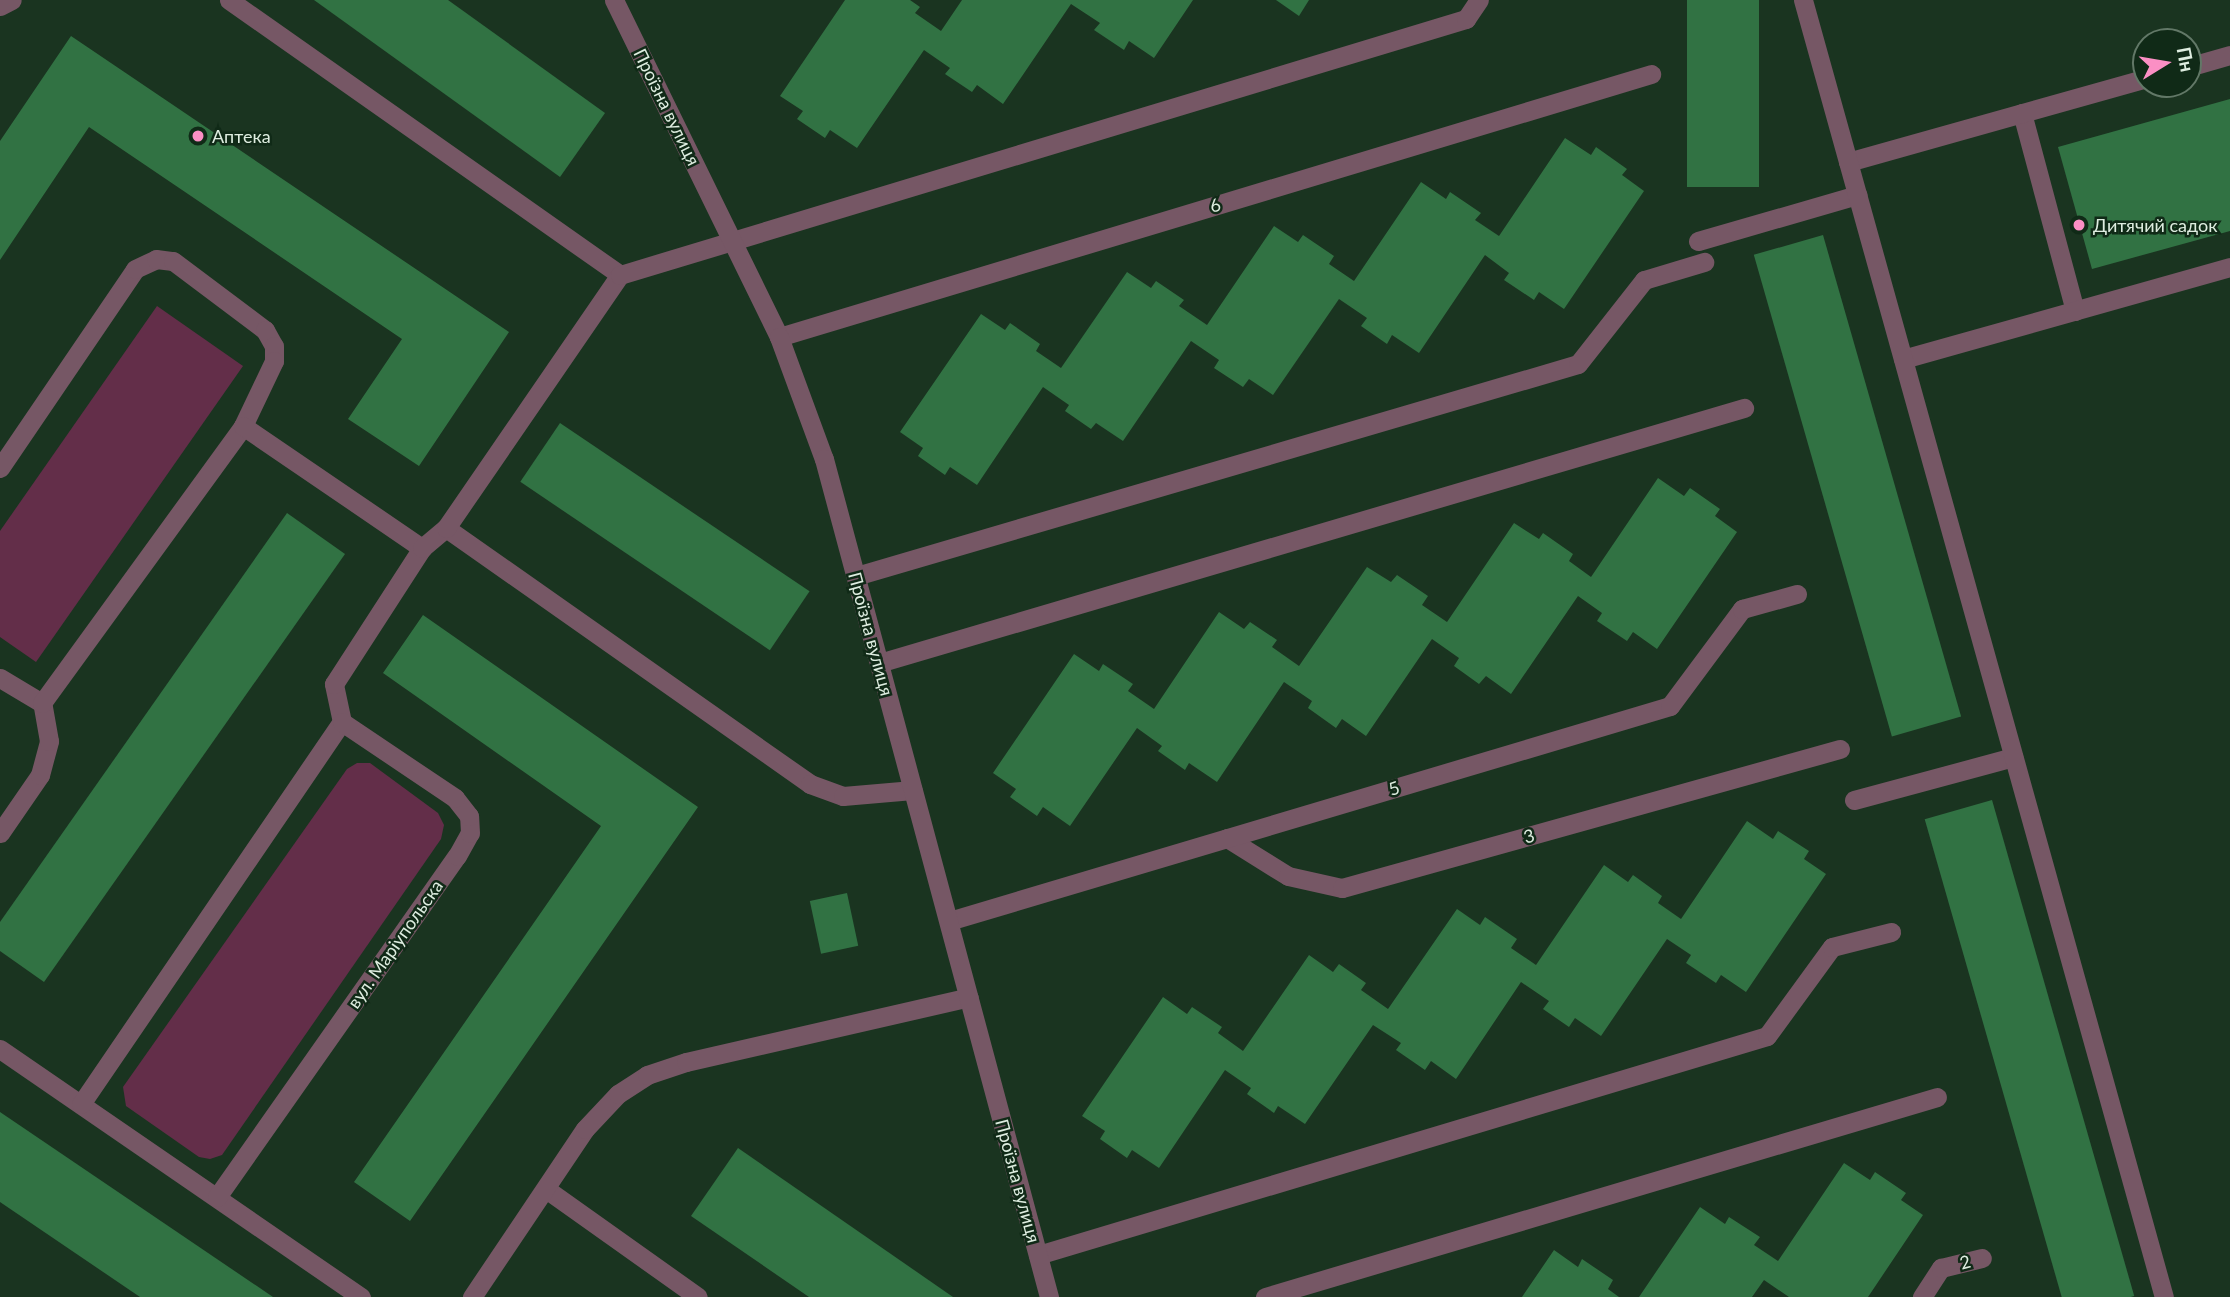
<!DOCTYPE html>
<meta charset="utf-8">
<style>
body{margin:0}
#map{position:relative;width:2230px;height:1297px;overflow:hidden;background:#1a3420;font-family:Lato,sans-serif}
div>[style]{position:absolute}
.green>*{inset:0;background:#632e49}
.building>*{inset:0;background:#317243;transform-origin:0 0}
.service>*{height:19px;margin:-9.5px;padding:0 9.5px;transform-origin:9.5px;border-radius:9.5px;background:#765765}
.minor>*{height:19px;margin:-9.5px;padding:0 9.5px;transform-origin:9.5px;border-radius:9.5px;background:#765765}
.dots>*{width:19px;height:19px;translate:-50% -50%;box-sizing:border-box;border:4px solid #102a17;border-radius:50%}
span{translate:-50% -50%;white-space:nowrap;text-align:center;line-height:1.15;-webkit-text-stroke:5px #102a17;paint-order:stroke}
.street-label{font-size:18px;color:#deede0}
.poi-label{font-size:18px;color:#deede0}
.left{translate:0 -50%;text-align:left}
.north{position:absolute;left:2132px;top:28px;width:70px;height:70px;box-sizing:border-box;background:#102a17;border:2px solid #627867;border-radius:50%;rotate:79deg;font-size:19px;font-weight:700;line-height:28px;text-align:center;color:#deede0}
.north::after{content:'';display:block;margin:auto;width:24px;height:32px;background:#fb8fc4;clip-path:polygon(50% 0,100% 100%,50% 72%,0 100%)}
</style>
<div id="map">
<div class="green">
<i style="clip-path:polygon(157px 306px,243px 366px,36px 662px,0 637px,0 531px)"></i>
<i style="clip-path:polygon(357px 763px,370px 763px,438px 813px,444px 825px,441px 839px,222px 1155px,210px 1159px,199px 1157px,126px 1106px,123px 1087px,347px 769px)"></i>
</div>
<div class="building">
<i style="clip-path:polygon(314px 0,448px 0,605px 113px,560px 177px)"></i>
<i style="clip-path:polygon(845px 0,910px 0,920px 7px,915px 13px,941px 31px,962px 0,1193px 0,1154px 58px,1129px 41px,1124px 50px,1094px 30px,1100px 23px,1071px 4px,1003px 104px,977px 85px,972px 92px,945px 74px,950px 68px,924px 50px,857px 148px,830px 130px,825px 138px,797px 119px,803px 111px,780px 96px)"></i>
<i style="clip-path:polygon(1276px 0,1309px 0,1299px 16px)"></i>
<i style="left:1687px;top:0;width:72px;height:187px"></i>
<i style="clip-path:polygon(71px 36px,509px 332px,419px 466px,348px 419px,402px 339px,89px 127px,0 260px,0 141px)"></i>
<i style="clip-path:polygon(2230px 99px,2230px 231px,2092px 269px,2058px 147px)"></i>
<i style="clip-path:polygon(1565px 138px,1591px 155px,1596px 147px,1627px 169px,1622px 175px,1644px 191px,1564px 309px,1539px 292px,1534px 300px,1504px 280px,1509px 273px,1485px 255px,1419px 353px,1392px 335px,1387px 344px,1361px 326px,1367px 318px,1339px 299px,1273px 395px,1249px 379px,1243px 387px,1214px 368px,1219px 360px,1191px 341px,1123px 441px,1096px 423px,1091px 429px,1065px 411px,1069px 405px,1043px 387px,977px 485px,950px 467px,945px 475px,918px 456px,923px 448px,900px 432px,981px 314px,1005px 330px,1010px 323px,1040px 344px,1036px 351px,1061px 368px,1127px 272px,1151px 288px,1156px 281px,1184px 300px,1179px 306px,1207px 325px,1274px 226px,1298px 242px,1303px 235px,1334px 256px,1329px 264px,1354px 281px,1421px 182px,1446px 199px,1450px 192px,1481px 213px,1475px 220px,1499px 236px)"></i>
<i style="left:1823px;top:235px;width:501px;height:72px;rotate:74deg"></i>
<i style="left:560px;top:423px;width:301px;height:71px;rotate:34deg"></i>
<i style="clip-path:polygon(1658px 478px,1684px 496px,1690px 488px,1720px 509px,1715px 516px,1737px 532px,1657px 649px,1633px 632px,1627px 641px,1597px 621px,1602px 613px,1578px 596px,1511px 694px,1486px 676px,1479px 684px,1454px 666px,1459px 658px,1432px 639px,1366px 736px,1342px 719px,1336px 728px,1308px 708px,1312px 701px,1284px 682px,1217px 782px,1189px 763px,1185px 770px,1158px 751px,1162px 746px,1137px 728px,1070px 826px,1043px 807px,1037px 816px,1010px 797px,1016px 789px,993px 773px,1074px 654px,1099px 671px,1103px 664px,1133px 684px,1128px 691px,1154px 709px,1219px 612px,1244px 629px,1250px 622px,1277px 640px,1272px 647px,1299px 666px,1367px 567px,1391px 582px,1397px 575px,1428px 596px,1422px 605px,1447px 622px,1514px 523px,1539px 539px,1543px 533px,1573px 554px,1569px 561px,1591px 577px)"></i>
<i style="clip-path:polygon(287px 513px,345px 554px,44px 982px,0 951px,0 922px)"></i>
<i style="clip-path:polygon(423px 615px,698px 807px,410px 1221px,354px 1182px,601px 826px,383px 673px)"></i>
<i style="left:1992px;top:800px;width:516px;height:70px;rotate:74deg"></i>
<i style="clip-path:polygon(1747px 821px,1773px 839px,1778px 831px,1809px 851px,1804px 859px,1826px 874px,1746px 992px,1721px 975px,1716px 983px,1686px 963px,1691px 955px,1667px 939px,1601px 1036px,1575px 1018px,1569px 1027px,1543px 1009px,1549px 1001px,1521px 982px,1456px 1079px,1431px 1061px,1425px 1070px,1396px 1050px,1401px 1043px,1373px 1025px,1305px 1124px,1278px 1106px,1274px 1113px,1247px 1094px,1251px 1088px,1225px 1070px,1159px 1168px,1132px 1150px,1127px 1158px,1100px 1139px,1105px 1131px,1082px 1116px,1163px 997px,1187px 1014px,1192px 1007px,1222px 1027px,1218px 1033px,1243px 1051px,1309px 955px,1333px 972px,1339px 964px,1366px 983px,1361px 990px,1388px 1009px,1457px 909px,1480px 925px,1485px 917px,1517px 939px,1511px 948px,1536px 965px,1604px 865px,1628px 882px,1633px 875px,1662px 896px,1658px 903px,1681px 919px)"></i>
<i style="left:847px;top:893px;width:54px;height:38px;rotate:78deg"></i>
<i style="clip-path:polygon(0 1112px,273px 1297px,140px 1297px,0 1202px)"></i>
<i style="clip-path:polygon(738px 1148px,953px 1297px,809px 1297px,691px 1216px)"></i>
<i style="clip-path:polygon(1844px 1163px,1870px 1180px,1875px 1172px,1906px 1193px,1901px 1200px,1923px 1215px,1868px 1297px,1789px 1297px,1764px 1280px,1752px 1297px,1639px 1297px,1700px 1207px,1725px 1224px,1729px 1217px,1760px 1237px,1754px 1245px,1778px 1261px)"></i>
<i style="clip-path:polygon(1554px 1250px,1578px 1267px,1582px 1259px,1613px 1280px,1608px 1289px,1619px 1297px,1522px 1297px)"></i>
</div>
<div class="service">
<i style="left:229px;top:0;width:478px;rotate:35.1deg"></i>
<i style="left:0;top:6px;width:13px;rotate:-27deg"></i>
<i style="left:2188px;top:67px;width:44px;rotate:-15.9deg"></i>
<i style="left:2022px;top:113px;width:205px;rotate:75deg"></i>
<i style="left:1848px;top:162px;width:310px;rotate:-15.7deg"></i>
<i style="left:1698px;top:241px;width:166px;rotate:-16.1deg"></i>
<i style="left:779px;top:337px;width:911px;rotate:-16.78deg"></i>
<i style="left:1903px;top:359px;width:340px;rotate:-15.7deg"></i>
<i style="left:0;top:468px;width:240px;rotate:-55.8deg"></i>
<i style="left:135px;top:269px;width:23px;rotate:-25deg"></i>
<i style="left:156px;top:259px;width:17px;rotate:7deg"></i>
<i style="left:173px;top:261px;width:115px;rotate:36.9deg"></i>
<i style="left:265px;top:330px;width:18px;rotate:61deg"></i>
<i style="left:274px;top:346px;width:15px;rotate:90deg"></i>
<i style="left:274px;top:361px;width:72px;rotate:115.5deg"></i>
<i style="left:446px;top:528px;width:445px;rotate:35.1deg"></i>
<i style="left:810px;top:784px;width:35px;rotate:20deg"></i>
<i style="left:843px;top:796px;width:70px;rotate:-4.9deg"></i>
<i style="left:856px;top:576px;width:752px;rotate:-16.36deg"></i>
<i style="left:1578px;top:364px;width:107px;rotate:-51.8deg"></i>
<i style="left:1644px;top:280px;width:63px;rotate:-16.7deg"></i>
<i style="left:879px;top:663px;width:902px;rotate:-16.43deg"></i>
<i style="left:0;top:678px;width:49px;rotate:30.8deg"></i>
<i style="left:1854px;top:800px;width:165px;rotate:-15.1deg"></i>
<i style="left:0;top:833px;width:70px;rotate:-55.4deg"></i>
<i style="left:40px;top:775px;width:35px;rotate:-75deg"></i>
<i style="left:49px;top:741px;width:39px;rotate:-100deg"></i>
<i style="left:42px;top:703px;width:342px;rotate:-54deg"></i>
<i style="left:243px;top:426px;width:217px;rotate:34.3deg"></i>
<i style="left:1227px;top:838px;width:72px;rotate:31.9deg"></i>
<i style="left:1288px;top:876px;width:55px;rotate:12.5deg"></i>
<i style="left:1342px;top:888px;width:517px;rotate:-15.6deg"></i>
<i style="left:949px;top:921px;width:752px;rotate:-16.6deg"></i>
<i style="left:1670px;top:706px;width:121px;rotate:-53.4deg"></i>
<i style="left:1742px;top:609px;width:57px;rotate:-15.3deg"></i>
<i style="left:0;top:1049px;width:438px;rotate:34.5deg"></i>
<i style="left:81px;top:1104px;width:463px;rotate:-55.7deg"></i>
<i style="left:342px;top:722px;width:39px;rotate:-102deg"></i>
<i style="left:334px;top:684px;width:162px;rotate:-57.1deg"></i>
<i style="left:422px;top:548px;width:31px;rotate:-40deg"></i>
<i style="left:446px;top:528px;width:307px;rotate:-55.5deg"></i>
<i style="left:620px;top:275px;width:884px;rotate:-16.84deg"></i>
<i style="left:1466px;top:19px;width:23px;rotate:-56deg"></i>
<i style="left:546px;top:1189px;width:186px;rotate:35.4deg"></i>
<i style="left:217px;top:1197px;width:417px;rotate:-54.9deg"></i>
<i style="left:457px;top:856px;width:26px;rotate:-61deg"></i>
<i style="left:470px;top:833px;width:17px;rotate:-93deg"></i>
<i style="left:469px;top:816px;width:23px;rotate:-128deg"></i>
<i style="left:455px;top:798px;width:136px;rotate:-146.1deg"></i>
<i style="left:1038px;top:1255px;width:761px;rotate:-16.72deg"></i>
<i style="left:1767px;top:1036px;width:110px;rotate:-53.9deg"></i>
<i style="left:1832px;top:947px;width:61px;rotate:-14.3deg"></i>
<i style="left:472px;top:1297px;width:202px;rotate:-56.1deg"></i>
<i style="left:585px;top:1129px;width:48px;rotate:-46.7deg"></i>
<i style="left:618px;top:1094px;width:35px;rotate:-33deg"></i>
<i style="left:647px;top:1075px;width:41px;rotate:-18.4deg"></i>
<i style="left:686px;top:1062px;width:290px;rotate:-12.9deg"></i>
<i style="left:1265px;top:1297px;width:701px;rotate:-16.57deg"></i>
<i style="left:1922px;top:1297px;width:35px;rotate:-57deg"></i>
<i style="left:1941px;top:1268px;width:42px;rotate:-13.7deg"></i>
</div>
<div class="minor">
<i style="left:614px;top:0;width:375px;rotate:63.9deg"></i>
<i style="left:779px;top:337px;width:130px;rotate:69.8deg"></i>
<i style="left:824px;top:459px;width:868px;rotate:74.97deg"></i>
<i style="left:1803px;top:0;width:1346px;rotate:74.45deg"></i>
</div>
<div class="dots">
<i style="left:198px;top:136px;background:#fb8fc4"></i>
<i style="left:2079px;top:225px;background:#fb8fc4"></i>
</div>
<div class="street-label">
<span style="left:667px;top:107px;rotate:64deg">Проїзна вулиця</span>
<span style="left:1215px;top:205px;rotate:-17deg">6</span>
<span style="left:871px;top:634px;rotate:75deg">Проїзна вулиця</span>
<span style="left:1394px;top:788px;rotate:-17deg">5</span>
<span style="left:1529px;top:836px;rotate:-16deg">3</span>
<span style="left:395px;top:944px;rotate:-55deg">вул. Маріупольска</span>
<span style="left:1018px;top:1181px;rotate:75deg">Проїзна вулиця</span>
<span style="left:1965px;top:1262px;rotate:-15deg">2</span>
</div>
<div class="poi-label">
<span class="left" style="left:212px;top:136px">Аптека</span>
<span class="left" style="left:2093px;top:225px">Дитячий садок</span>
</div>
<div class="north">Пн</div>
</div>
